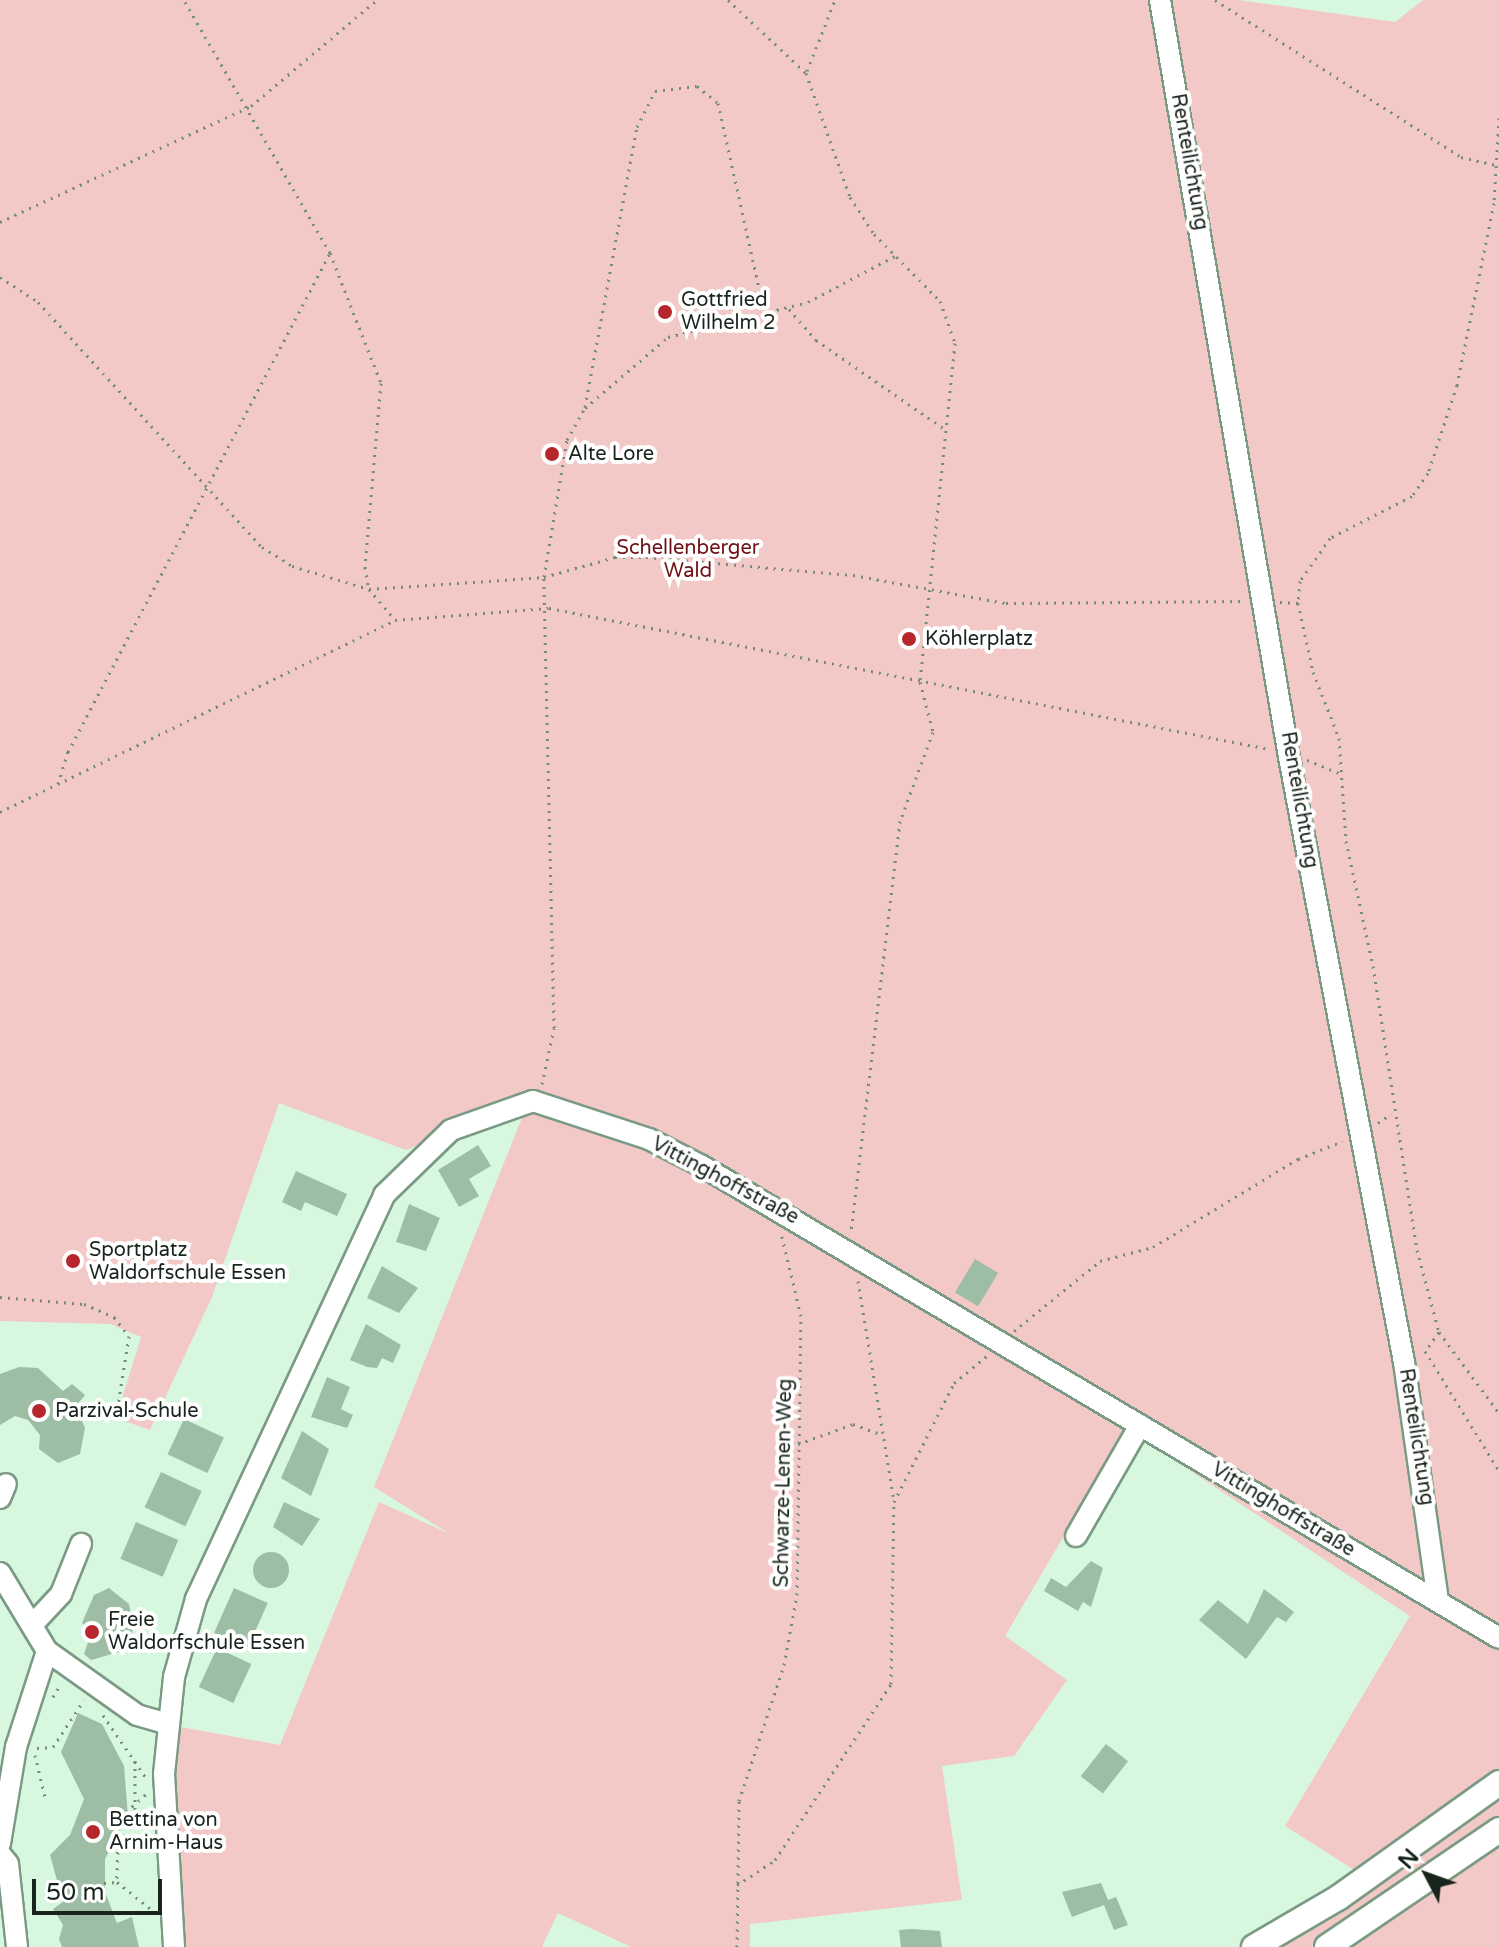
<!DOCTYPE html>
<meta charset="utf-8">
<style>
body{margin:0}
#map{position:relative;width:1499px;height:1947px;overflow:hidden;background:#d7f8df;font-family:"Varela Round",sans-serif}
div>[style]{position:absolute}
.green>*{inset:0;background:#f2c9c6}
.building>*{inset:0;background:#9ebda5;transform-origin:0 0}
.round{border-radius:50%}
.path>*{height:3px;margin-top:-1.5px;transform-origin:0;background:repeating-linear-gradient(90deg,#758c7b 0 2px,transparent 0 8px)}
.roads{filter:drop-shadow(2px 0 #7b9a83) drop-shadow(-2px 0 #7b9a83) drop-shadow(0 2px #7b9a83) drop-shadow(0 -2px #7b9a83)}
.minor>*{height:20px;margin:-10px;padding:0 10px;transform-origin:10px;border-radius:10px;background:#fff}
.major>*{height:24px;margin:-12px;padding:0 12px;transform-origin:12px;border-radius:12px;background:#fff}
.dots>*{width:22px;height:22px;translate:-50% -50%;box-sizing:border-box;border:4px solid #fff;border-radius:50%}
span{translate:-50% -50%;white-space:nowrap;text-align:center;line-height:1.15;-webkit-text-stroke:8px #fff;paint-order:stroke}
.street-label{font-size:20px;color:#19251c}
.poi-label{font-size:20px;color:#19251c}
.left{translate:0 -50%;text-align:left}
.park-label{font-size:20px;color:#6e1016}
.north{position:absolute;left:1387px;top:1835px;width:80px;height:80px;-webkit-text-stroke:6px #fff;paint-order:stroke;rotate:311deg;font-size:22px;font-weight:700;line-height:32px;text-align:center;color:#19251c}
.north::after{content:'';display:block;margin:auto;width:28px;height:36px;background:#19251c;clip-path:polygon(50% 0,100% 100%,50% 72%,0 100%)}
.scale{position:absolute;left:32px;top:1879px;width:130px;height:36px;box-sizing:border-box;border:4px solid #19251c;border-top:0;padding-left:10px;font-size:24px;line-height:28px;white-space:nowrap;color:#19251c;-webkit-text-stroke:6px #fff;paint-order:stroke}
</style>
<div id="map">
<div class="green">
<i style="clip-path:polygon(0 0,1239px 0,1395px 22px,1423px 0,1499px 0,1499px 1774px,1359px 1873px,1285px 1826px,1410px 1616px,1127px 1429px,1005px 1636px,1067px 1680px,1014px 1756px,942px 1766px,962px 1900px,750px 1924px,750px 1947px,631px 1947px,558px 1913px,542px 1947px,176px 1947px,170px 1725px,280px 1745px,379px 1502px,450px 1534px,374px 1487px,530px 1098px,406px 1150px,279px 1103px,212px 1297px,150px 1430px,116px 1418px,141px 1337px,110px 1324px,0 1321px)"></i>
<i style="clip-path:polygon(1499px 1794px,1499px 1819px,1330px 1936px,1311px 1947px,1272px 1947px)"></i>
<i style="clip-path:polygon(1499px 1840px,1499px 1947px,1342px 1947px)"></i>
</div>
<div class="building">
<i style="clip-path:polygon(478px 1145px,491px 1166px,469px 1179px,479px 1196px,459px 1207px,438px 1170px)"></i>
<i style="clip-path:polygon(296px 1171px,347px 1194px,337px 1216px,305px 1202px,301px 1211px,282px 1202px)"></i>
<i style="clip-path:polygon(409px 1204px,440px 1218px,426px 1251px,396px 1242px)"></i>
<i style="left:975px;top:1259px;width:27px;height:39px;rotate:31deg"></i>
<i style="clip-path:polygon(382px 1266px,418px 1288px,399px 1313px,367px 1298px)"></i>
<i style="clip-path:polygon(366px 1324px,401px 1345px,393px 1363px,382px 1358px,377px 1368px,367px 1367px,350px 1360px)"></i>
<i style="clip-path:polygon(19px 1367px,38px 1368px,63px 1391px,72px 1384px,85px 1395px,76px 1406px,85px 1428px,80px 1454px,58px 1463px,39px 1449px,40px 1435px,28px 1420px,15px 1416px,0 1425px,0 1374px)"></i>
<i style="clip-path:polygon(327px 1377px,350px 1387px,341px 1409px,353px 1415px,347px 1428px,311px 1417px)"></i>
<i style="left:184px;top:1419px;width:44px;height:39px;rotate:25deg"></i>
<i style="clip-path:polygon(302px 1431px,329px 1449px,311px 1496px,281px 1478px)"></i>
<i style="left:161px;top:1472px;width:45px;height:39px;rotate:25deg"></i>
<i style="clip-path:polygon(284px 1502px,320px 1519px,302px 1546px,273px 1527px)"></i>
<i style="left:136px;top:1522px;width:46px;height:40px;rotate:23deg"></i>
<i class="round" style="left:253px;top:1552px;width:36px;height:36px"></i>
<i style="clip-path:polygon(1091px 1561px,1103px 1568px,1091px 1607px,1083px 1602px,1078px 1611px,1044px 1591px,1051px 1578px,1066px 1587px)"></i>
<i style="clip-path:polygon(109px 1588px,129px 1604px,134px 1628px,122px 1651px,91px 1660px,84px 1654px,91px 1633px,82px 1623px,94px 1595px)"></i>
<i style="left:234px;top:1588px;width:37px;height:49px;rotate:24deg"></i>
<i style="clip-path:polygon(1264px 1589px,1294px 1612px,1286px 1622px,1277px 1617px,1246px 1659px,1199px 1620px,1218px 1600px,1248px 1624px)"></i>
<i style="left:217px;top:1648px;width:38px;height:43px;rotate:25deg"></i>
<i style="clip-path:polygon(78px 1713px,102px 1724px,124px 1766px,128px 1816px,105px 1859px,105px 1892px,117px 1923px,132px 1917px,139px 1947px,62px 1947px,59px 1939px,63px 1925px,53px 1909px,63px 1902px,50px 1855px,70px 1835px,84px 1799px,61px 1752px)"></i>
<i style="left:1106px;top:1744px;width:28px;height:41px;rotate:38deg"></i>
<i style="clip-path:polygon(1101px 1883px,1108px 1900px,1116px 1897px,1128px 1925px,1114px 1930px,1104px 1905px,1072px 1917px,1062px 1892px)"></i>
<i style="clip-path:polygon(912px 1929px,940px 1931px,942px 1947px,901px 1947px,899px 1930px)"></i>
</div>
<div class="path">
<i style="left:728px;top:0;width:107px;rotate:43.1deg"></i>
<i style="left:806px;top:73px;width:132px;rotate:70.5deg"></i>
<i style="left:850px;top:197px;width:44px;rotate:57deg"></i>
<i style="left:874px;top:234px;width:94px;rotate:45.4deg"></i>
<i style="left:940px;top:301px;width:45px;rotate:70.3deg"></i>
<i style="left:955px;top:343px;width:341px;rotate:95.9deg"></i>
<i style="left:920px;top:682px;width:52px;rotate:75.4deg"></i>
<i style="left:933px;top:732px;width:95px;rotate:110.3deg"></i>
<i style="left:900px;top:821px;width:416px;rotate:96.8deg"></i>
<i style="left:1215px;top:0;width:292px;rotate:32.5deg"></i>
<i style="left:1461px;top:157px;width:39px;rotate:13deg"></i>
<i style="left:807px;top:71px;width:76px;rotate:-68.5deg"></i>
<i style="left:1499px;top:118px;width:85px;rotate:93.4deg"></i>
<i style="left:1494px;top:203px;width:186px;rotate:101.5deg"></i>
<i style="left:1457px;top:385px;width:93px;rotate:108.2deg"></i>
<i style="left:1428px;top:473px;width:28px;rotate:125deg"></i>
<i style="left:1412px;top:496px;width:92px;rotate:152.9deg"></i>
<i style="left:1330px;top:538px;width:52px;rotate:124.9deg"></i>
<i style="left:1300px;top:581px;width:22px;rotate:95deg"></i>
<i style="left:1298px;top:603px;width:71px;rotate:77.7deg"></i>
<i style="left:1313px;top:672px;width:71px;rotate:68.5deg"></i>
<i style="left:1339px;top:738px;width:103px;rotate:86.1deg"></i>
<i style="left:1346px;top:841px;width:128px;rotate:77.8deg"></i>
<i style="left:1373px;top:966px;width:287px;rotate:81.2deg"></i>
<i style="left:1417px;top:1250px;width:85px;rotate:75deg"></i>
<i style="left:1439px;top:1332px;width:101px;rotate:53.5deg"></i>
<i style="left:0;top:222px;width:277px;rotate:-24.8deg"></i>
<i style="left:251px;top:106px;width:165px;rotate:-40.1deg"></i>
<i style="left:330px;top:253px;width:140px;rotate:68.6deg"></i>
<i style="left:381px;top:383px;width:185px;rotate:95deg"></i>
<i style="left:365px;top:567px;width:22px;rotate:80deg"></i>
<i style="left:369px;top:589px;width:40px;rotate:50deg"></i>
<i style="left:0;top:277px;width:45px;rotate:33.3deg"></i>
<i style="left:38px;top:302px;width:332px;rotate:47.6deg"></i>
<i style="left:262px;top:547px;width:36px;rotate:32deg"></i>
<i style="left:292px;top:566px;width:80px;rotate:16.6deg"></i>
<i style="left:369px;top:589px;width:175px;rotate:-3.9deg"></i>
<i style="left:544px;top:577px;width:74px;rotate:-15.7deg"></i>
<i style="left:615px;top:557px;width:31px"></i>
<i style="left:646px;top:557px;width:208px;rotate:5deg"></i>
<i style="left:853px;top:575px;width:156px;rotate:10.4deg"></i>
<i style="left:1006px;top:603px;width:238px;rotate:-0.5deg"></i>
<i style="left:789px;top:309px;width:41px;rotate:48.9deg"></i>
<i style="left:816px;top:340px;width:158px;rotate:34.7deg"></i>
<i style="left:585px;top:407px;width:285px;rotate:-79.5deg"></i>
<i style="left:637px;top:127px;width:40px;rotate:-63.4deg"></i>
<i style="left:655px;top:91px;width:42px;rotate:-6.8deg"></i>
<i style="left:697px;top:86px;width:27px;rotate:39deg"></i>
<i style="left:718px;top:103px;width:212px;rotate:77.5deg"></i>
<i style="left:1280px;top:602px;width:18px;rotate:3deg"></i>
<i style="left:1307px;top:760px;width:35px;rotate:22deg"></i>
<i style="left:58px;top:784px;width:34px;rotate:-73deg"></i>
<i style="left:68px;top:752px;width:564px;rotate:-62.3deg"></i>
<i style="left:330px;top:253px;width:292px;rotate:-120deg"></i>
<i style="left:0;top:812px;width:439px;rotate:-25.9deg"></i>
<i style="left:395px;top:620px;width:154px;rotate:-4.5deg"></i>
<i style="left:549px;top:608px;width:734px;rotate:11.08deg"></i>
<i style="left:542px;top:1084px;width:57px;rotate:-77.9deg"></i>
<i style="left:554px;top:1028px;width:451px;rotate:-91.3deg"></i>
<i style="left:544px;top:577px;width:139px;rotate:-80.5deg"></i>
<i style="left:567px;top:440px;width:37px;rotate:-61deg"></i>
<i style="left:585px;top:408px;width:109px;rotate:-40.5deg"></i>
<i style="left:668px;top:337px;width:144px;rotate:-14deg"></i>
<i style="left:808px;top:302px;width:98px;rotate:-27.9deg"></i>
<i style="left:1378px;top:1123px;width:16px;rotate:-35deg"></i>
<i style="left:858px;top:1281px;width:224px;rotate:80.7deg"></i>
<i style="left:0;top:1297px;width:84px;rotate:4.8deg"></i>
<i style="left:84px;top:1304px;width:33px;rotate:23deg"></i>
<i style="left:114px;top:1317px;width:24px;rotate:52deg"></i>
<i style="left:129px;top:1336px;width:82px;rotate:99.1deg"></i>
<i style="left:1014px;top:1331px;width:111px;rotate:-39.1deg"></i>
<i style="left:1100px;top:1261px;width:55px;rotate:-14.8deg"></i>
<i style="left:1153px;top:1247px;width:170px;rotate:-31.3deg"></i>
<i style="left:1298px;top:1159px;width:48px;rotate:-21.8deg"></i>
<i style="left:1439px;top:1332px;width:24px;rotate:126deg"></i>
<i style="left:1425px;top:1351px;width:141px;rotate:58.3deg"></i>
<i style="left:798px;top:1444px;width:59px;rotate:-20deg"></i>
<i style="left:853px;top:1424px;width:30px;rotate:20deg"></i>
<i style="left:53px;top:1697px;width:16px;rotate:-60deg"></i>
<i style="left:103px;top:1715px;width:76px;rotate:55.7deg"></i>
<i style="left:37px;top:1748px;width:16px;rotate:-4deg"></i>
<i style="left:53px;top:1747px;width:56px;rotate:-56.6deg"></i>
<i style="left:35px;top:1755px;width:43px;rotate:76.6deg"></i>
<i style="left:135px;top:1760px;width:61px;rotate:90deg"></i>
<i style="left:135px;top:1821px;width:29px;rotate:126deg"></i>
<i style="left:118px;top:1844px;width:38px;rotate:92deg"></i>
<i style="left:117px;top:1882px;width:45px;rotate:38.7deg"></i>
<i style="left:126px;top:1812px;width:28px;rotate:-42deg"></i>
<i style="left:104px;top:1883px;width:13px;rotate:-4deg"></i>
<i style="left:737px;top:1885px;width:45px;rotate:-33.3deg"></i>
<i style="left:775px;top:1860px;width:211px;rotate:-56.6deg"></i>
<i style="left:891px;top:1684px;width:182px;rotate:-89.1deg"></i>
<i style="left:894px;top:1502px;width:133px;rotate:-63.2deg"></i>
<i style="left:954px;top:1383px;width:44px;rotate:-39.5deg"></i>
<i style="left:737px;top:1947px;width:146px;rotate:-89.2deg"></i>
<i style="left:739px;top:1801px;width:143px;rotate:-71.7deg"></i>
<i style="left:784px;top:1665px;width:71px;rotate:-79.5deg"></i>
<i style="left:797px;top:1595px;width:279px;rotate:-89.2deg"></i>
<i style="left:801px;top:1316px;width:85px;rotate:-103.5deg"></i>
</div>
<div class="roads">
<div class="minor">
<i style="left:1160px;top:0;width:768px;rotate:80.33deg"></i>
<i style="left:1289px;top:757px;width:616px;rotate:79.24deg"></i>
<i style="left:1404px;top:1362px;width:240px;rotate:81.9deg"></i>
<i style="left:0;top:1498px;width:15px;rotate:-67deg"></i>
<i style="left:1076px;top:1536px;width:128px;rotate:-60deg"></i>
<i style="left:0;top:1573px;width:91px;rotate:58.9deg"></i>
<i style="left:47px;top:1651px;width:101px;rotate:107.9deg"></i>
<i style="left:16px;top:1747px;width:98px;rotate:99.4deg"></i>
<i style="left:34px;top:1623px;width:40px;rotate:-47deg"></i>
<i style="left:61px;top:1594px;width:54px;rotate:-68.2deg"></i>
<i style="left:47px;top:1651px;width:110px;rotate:35.4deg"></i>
<i style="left:137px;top:1715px;width:33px;rotate:16deg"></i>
<i style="left:0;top:1854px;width:13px;rotate:51deg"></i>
<i style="left:8px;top:1864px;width:83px;rotate:83.8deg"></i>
<i style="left:174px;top:1947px;width:173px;rotate:-93.3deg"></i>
<i style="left:164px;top:1774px;width:98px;rotate:-84.1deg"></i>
<i style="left:174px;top:1677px;width:81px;rotate:-74.2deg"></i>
<i style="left:196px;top:1599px;width:446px;rotate:-65deg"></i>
<i style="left:384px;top:1195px;width:93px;rotate:-44.1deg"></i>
<i style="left:451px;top:1130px;width:87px;rotate:-19.5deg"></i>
<i style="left:533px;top:1101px;width:122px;rotate:18.1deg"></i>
<i style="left:649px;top:1139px;width:59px;rotate:27deg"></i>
<i style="left:702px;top:1166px;width:926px;rotate:30.63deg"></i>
</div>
<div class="major">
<i style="left:1254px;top:1947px;width:97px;rotate:-30.3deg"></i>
<i style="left:1338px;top:1898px;width:198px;rotate:-35.5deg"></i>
<i style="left:1327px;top:1947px;width:208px;rotate:-34.2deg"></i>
</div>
</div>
<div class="dots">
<i style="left:665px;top:312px;background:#b6262d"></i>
<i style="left:552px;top:454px;background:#b6262d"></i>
<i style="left:909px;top:639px;background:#b6262d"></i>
<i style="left:73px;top:1261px;background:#b6262d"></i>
<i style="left:39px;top:1411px;background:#b6262d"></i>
<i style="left:92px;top:1632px;background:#b6262d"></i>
<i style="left:93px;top:1832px;background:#b6262d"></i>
</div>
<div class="street-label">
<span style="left:1189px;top:162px;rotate:80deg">Renteilichtung</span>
<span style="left:1299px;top:800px;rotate:80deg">Renteilichtung</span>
<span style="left:725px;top:1181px;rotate:28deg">Vittinghoffstraße</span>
<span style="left:1416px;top:1437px;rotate:81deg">Renteilichtung</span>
<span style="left:784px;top:1483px;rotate:-89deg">Schwarze-Lenen-Weg</span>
<span style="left:1283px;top:1510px;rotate:31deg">Vittinghoffstraße</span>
</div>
<div class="poi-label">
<span class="left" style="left:681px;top:312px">Gottfried<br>Wilhelm 2</span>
<span class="left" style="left:568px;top:454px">Alte Lore</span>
<span class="left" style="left:925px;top:639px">Köhlerplatz</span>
<span class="left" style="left:89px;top:1262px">Sportplatz<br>Waldorfschule Essen</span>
<span class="left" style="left:55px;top:1411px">Parzival-Schule</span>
<span class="left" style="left:108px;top:1632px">Freie<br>Waldorfschule Essen</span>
<span class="left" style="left:109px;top:1832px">Bettina von<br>Arnim-Haus</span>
</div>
<div class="park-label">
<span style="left:688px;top:560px">Schellenberger<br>Wald</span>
</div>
<div class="north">N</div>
<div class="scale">50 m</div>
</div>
